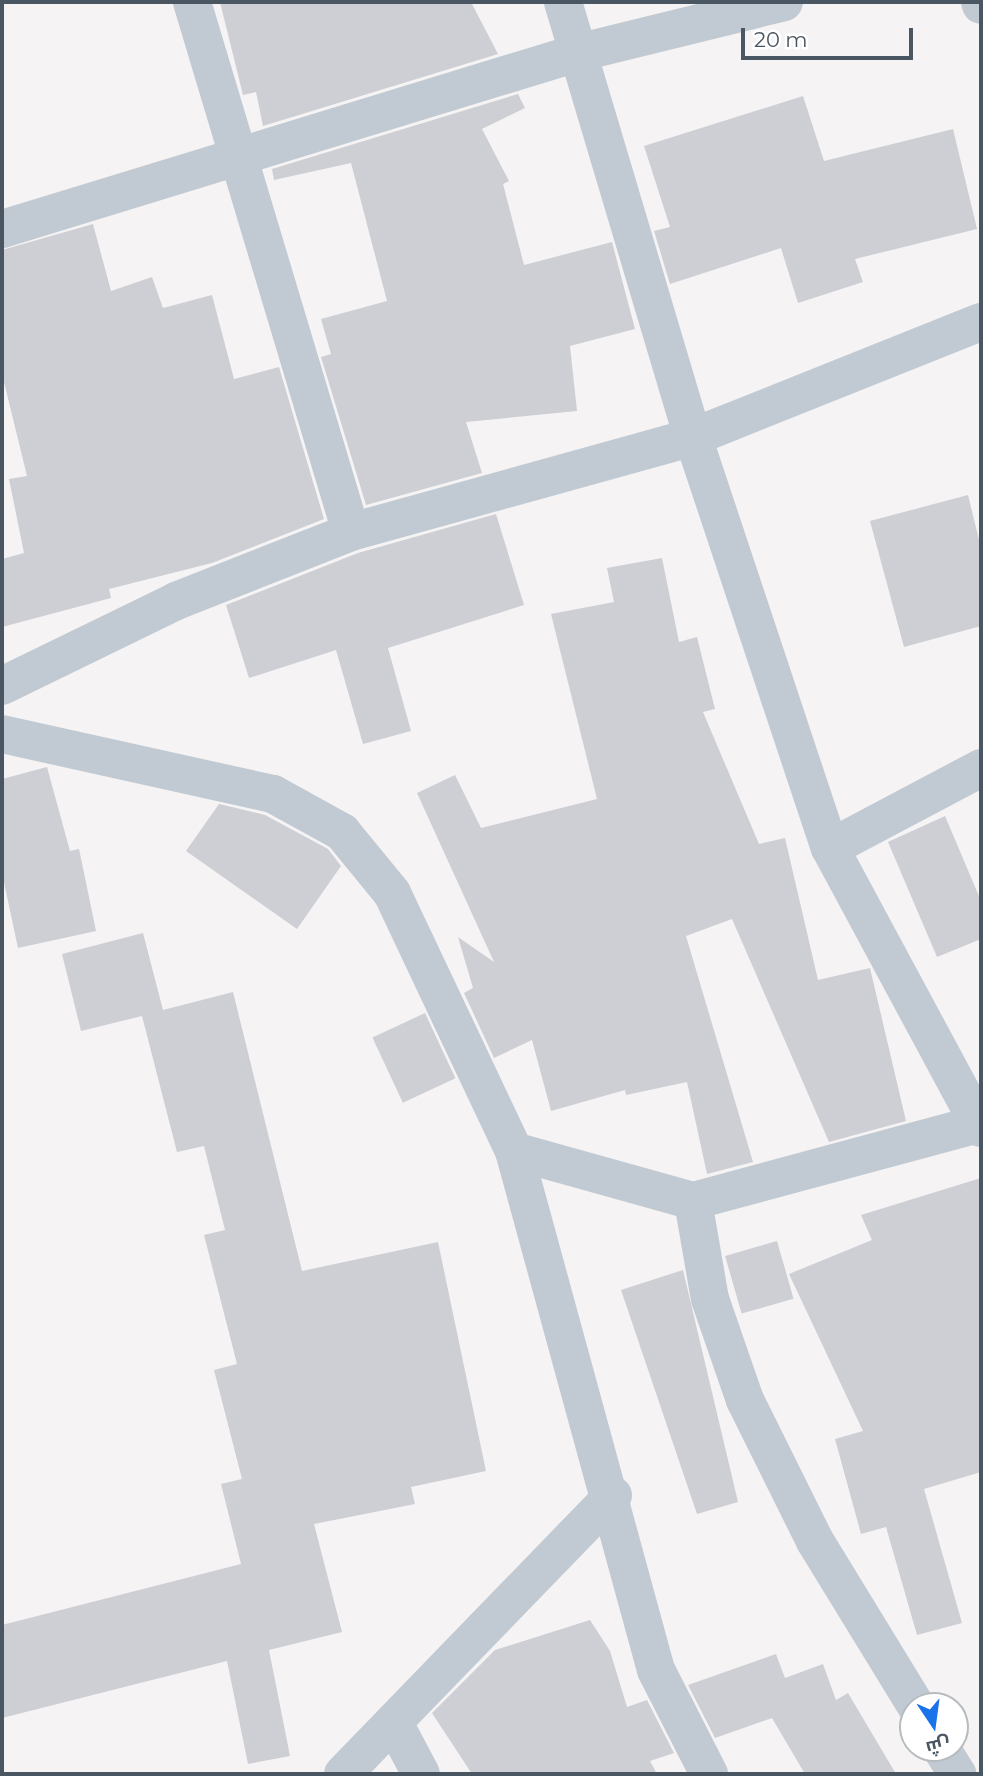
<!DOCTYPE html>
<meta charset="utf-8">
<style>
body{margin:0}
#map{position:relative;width:983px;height:1776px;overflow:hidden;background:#f5f3f3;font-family:Montserrat,Cairo,sans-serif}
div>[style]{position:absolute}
.building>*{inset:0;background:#cdcfd5;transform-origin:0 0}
.minor>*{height:38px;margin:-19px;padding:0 19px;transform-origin:19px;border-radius:19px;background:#c1cad2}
span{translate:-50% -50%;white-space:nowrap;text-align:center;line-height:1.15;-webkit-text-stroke:7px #fff;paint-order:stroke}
.frame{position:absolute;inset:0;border:4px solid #4a5661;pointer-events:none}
.north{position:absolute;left:899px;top:1692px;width:70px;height:70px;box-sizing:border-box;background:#fff;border:2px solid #b7bbc0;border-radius:50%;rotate:167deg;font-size:19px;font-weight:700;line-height:28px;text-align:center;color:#4a5661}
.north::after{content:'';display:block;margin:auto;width:24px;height:32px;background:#1a73e8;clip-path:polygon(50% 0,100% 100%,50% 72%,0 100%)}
.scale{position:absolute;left:741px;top:28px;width:172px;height:32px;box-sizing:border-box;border:4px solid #4a5661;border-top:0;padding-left:9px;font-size:21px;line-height:24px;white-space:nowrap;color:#4a5661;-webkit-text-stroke:5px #fff;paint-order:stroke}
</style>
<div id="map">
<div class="building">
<i style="clip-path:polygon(220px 2px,471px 2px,498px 54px,263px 126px,256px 92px,243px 95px)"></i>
<i style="clip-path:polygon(518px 94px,525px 108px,482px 129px,509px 181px,503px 184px,524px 265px,612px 242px,635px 329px,570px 346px,577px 411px,466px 422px,482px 473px,366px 505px,321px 357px,331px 354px,321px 319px,387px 301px,351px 163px,274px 180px,272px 169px)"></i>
<i style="clip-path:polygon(803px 96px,824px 161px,953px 129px,977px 229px,855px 259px,863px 282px,798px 303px,781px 248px,670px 284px,654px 231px,670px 227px,644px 146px)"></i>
<i style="clip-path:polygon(93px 224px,111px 291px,152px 277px,163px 308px,212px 295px,234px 379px,279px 367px,324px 519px,212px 563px,109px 589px,111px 598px,2px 627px,2px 559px,24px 553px,9px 479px,27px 476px,2px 374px,2px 250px)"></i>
<i style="clip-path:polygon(968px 495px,981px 548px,981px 626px,904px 647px,870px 521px)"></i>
<i style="clip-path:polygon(496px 514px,524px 605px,388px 648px,411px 731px,363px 744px,336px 650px,249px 678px,226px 605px,358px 553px)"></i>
<i style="clip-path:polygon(662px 558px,679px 642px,697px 637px,715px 709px,703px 712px,759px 844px,785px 838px,818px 980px,870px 968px,906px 1121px,829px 1142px,732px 919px,686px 936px,753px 1162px,707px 1174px,687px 1082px,626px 1095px,625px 1090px,551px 1111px,532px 1040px,494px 1058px,464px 993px,473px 988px,458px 937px,494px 962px,417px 793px,455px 775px,481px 828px,597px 799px,551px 614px,614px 602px,607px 568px)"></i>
<i style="clip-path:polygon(47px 767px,70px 851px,79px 849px,96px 931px,18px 948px,2px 873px,2px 779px)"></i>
<i style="clip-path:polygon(219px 804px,265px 815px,328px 849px,341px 866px,297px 929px,186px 851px)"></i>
<i style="clip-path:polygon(945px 816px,981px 901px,981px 939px,937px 957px,888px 842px)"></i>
<i style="clip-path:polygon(143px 933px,163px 1010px,233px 992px,302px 1271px,438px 1242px,486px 1471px,411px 1487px,415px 1504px,314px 1524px,342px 1632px,269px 1650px,290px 1756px,248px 1764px,227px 1661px,2px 1718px,2px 1625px,241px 1564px,221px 1484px,242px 1479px,214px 1370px,237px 1364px,204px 1235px,225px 1230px,204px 1146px,177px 1152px,142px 1016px,81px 1031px,62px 954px)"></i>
<i style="left:425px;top:1013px;width:72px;height:58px;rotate:65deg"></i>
<i style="clip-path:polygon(981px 1178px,981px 1472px,924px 1489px,962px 1623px,917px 1635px,886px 1527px,861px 1534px,835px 1439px,863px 1431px,789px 1274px,872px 1240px,861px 1215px)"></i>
<i style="left:777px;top:1241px;width:60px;height:54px;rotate:74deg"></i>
<i style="clip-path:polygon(683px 1270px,738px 1502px,697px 1514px,621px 1290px)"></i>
<i style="clip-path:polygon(590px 1620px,610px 1651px,627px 1707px,647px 1700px,674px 1753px,650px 1761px,657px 1774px,472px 1774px,432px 1713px,495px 1650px)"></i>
<i style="clip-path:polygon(776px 1654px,785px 1678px,823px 1664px,836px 1700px,848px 1693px,896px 1774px,805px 1774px,772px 1718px,715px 1738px,688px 1685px)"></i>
</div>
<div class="minor">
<i style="left:192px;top:2px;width:553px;rotate:73.3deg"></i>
<i style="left:563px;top:2px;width:454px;rotate:73.4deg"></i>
<i style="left:693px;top:437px;width:433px;rotate:71.6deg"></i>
<i style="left:830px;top:848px;width:318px;rotate:61.7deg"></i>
<i style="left:980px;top:2px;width:3px;rotate:72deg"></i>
<i style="left:2px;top:229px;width:601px;rotate:-17.02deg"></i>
<i style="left:577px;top:53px;width:213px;rotate:-13.8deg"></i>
<i style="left:2px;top:686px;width:194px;rotate:-26deg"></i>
<i style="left:176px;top:601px;width:188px;rotate:-21.5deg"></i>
<i style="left:351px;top:532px;width:355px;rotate:-15.5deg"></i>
<i style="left:693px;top:437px;width:310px;rotate:-21.8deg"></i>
<i style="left:2px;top:734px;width:278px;rotate:12.5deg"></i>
<i style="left:273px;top:794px;width:79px;rotate:28.8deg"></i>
<i style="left:342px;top:832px;width:79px;rotate:50.7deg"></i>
<i style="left:392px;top:893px;width:285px;rotate:64.7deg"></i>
<i style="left:514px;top:1151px;width:538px;rotate:74.7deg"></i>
<i style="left:656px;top:1670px;width:117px;rotate:63deg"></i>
<i style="left:830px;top:848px;width:171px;rotate:-27.9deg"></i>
<i style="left:514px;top:1151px;width:186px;rotate:15.6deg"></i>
<i style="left:693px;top:1201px;width:295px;rotate:-15.1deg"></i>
<i style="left:693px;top:1201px;width:99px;rotate:80.2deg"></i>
<i style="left:710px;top:1299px;width:107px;rotate:70.9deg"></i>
<i style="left:745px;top:1400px;width:157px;rotate:63.6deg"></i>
<i style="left:815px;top:1541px;width:193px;rotate:58.5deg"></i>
<i style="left:395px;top:1725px;width:55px;rotate:62deg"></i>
<i style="left:941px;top:1748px;width:31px;rotate:58deg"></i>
<i style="left:343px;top:1774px;width:388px;rotate:-45.9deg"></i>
</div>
<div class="frame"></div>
<div class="north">ش</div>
<div class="scale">20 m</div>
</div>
